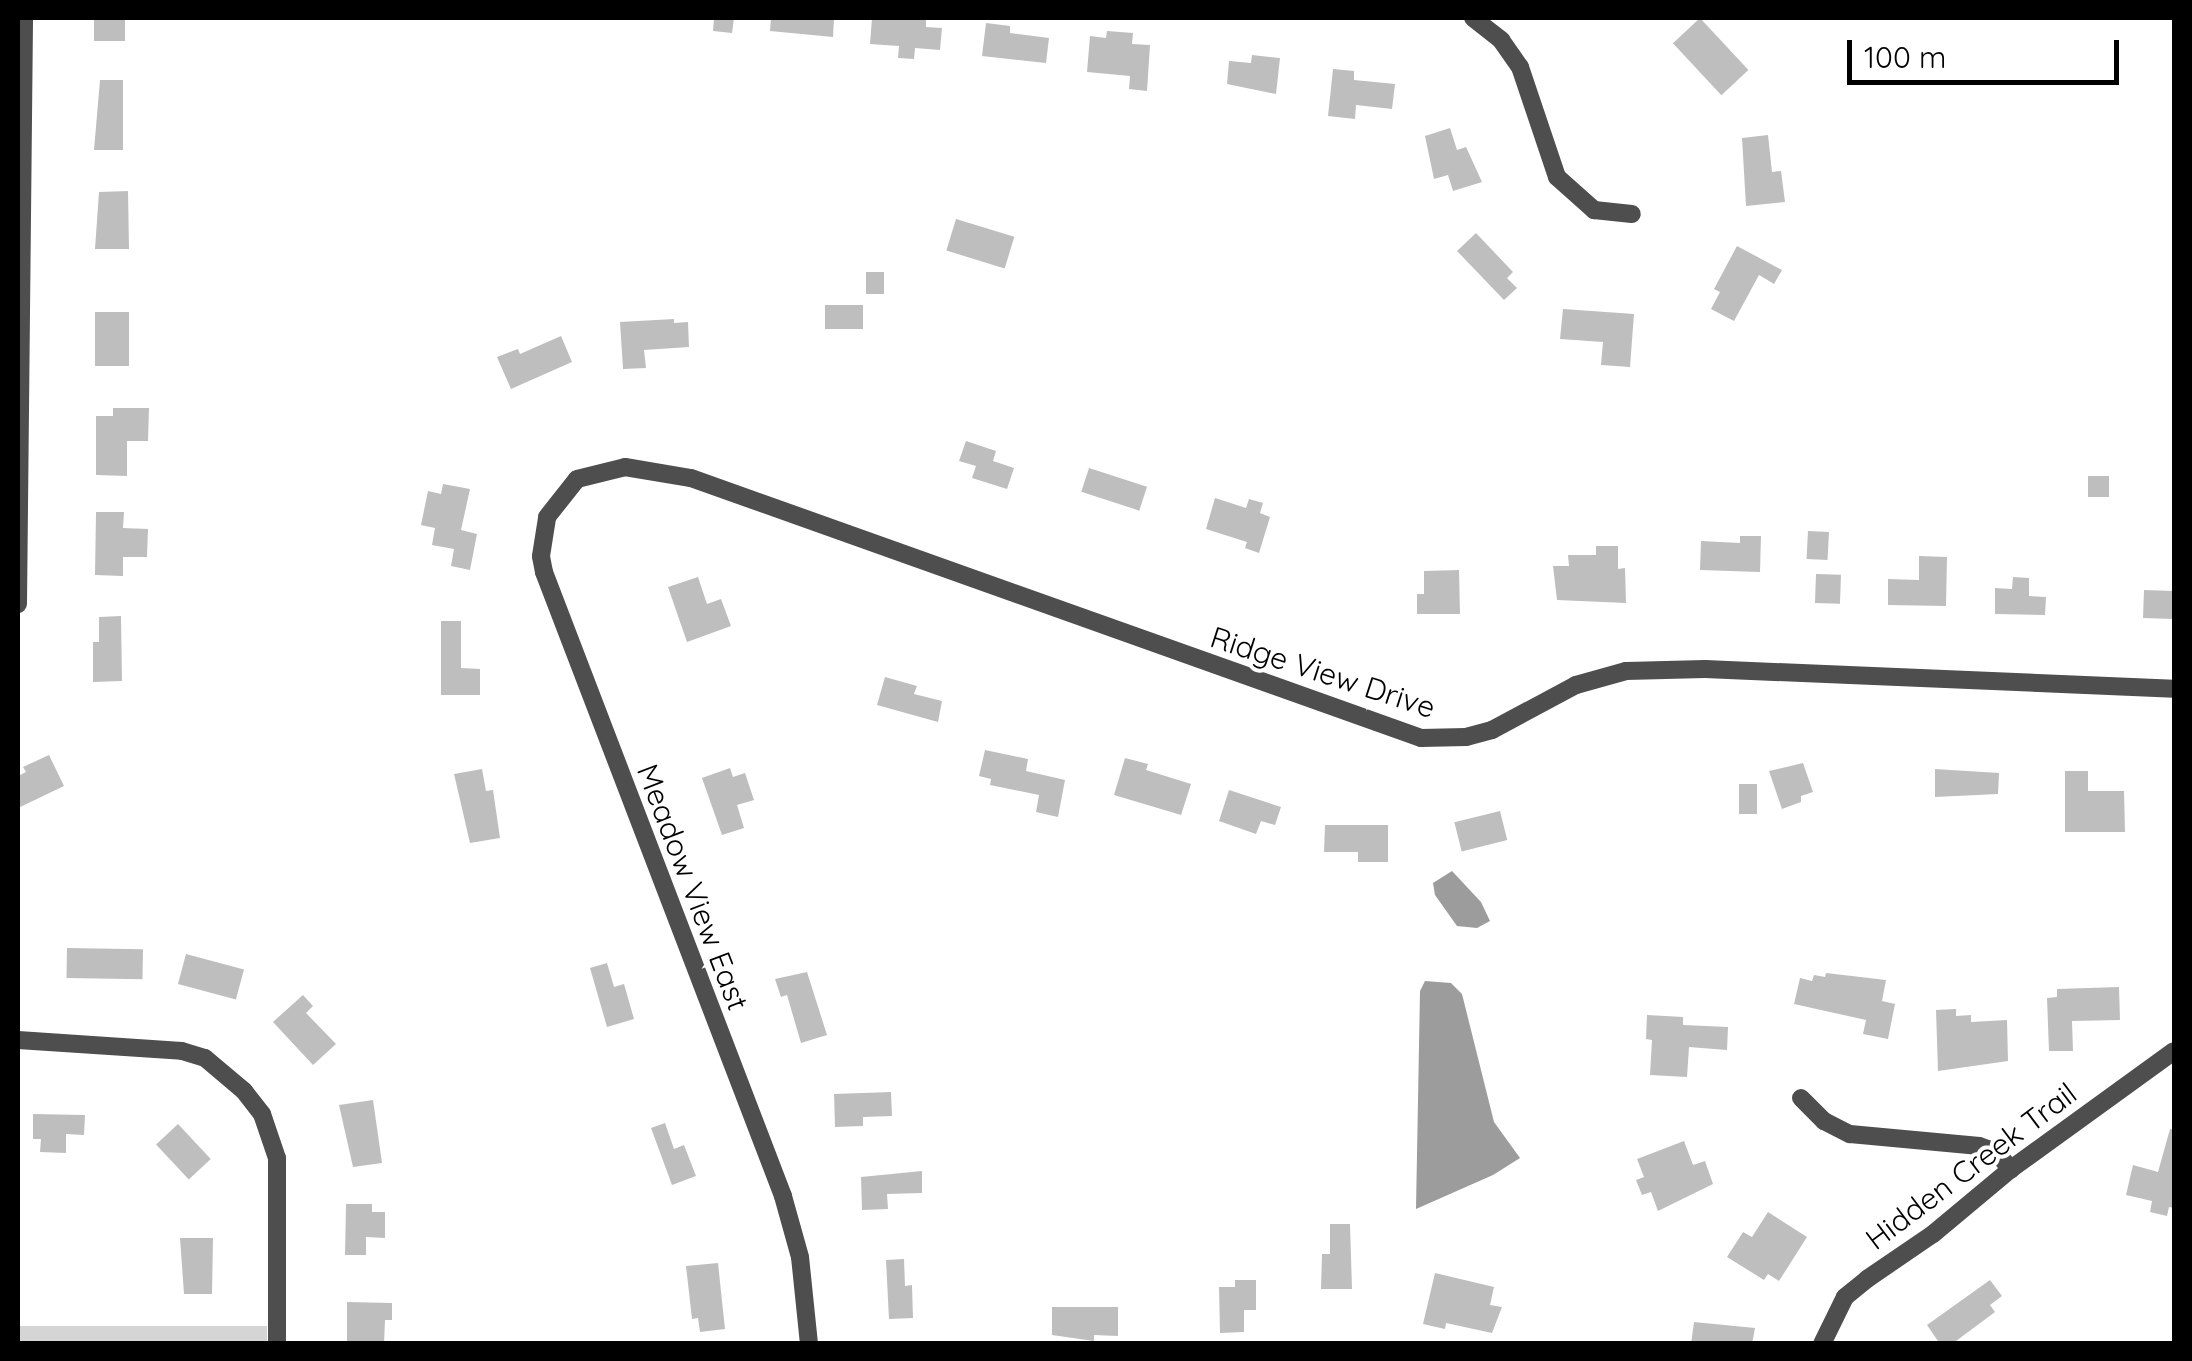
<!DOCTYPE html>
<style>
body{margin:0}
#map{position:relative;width:2192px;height:1361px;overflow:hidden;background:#fff;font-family:Quicksand,sans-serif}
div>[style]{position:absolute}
.green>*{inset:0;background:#d5d5d5;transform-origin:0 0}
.water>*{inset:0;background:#9c9c9c}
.building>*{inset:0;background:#bebebe;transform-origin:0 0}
.street>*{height:18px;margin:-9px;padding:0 9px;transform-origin:9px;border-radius:9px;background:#4e4e4e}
span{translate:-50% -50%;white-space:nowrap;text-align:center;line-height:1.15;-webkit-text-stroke:8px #fff;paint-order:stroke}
.street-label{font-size:30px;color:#000}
.frame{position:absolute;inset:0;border:20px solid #000;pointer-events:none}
.scale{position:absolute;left:1847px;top:40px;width:272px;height:45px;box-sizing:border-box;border:5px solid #000;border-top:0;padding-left:12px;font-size:30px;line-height:35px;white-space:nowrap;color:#000;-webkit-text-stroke:8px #fff;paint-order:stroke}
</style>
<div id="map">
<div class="green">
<i style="left:267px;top:1326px;width:17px;height:249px;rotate:90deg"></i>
</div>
<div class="water">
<i style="clip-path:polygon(1452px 871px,1481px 902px,1490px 921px,1477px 928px,1457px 926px,1435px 895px,1433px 883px)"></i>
<i style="clip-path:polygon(1425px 981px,1451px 983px,1462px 994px,1494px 1122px,1520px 1158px,1493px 1175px,1416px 1209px,1420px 991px)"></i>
</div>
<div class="building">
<i style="left:94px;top:18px;width:31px;height:23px"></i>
<i style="clip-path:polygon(714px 18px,734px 18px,732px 33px,713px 31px)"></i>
<i style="clip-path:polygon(771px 18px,834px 18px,833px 37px,770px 31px)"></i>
<i style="clip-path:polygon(872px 18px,926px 18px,926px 27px,942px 28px,940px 50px,915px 48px,914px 59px,898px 58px,899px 46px,870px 44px)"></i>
<i style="left:1700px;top:18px;width:71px;height:37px;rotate:47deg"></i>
<i style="clip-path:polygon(986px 23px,1010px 26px,1010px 33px,1049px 38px,1046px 63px,982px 56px)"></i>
<i style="clip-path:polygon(1107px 31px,1133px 33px,1132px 44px,1150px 45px,1147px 91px,1129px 89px,1130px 76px,1087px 72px,1090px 36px,1106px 38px)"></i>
<i style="clip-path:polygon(1252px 55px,1280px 58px,1276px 94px,1227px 84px,1229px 61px,1251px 63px)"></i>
<i style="clip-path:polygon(1333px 69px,1354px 71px,1354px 80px,1395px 84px,1392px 109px,1356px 105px,1355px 119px,1328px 116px)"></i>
<i style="clip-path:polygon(100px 80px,123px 80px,123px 150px,94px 150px)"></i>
<i style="clip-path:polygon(1450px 128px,1457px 150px,1466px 147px,1482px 182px,1453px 191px,1448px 175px,1434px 179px,1425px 136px)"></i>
<i style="clip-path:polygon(1768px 135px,1772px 172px,1781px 171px,1785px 202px,1746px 206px,1742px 138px)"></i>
<i style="clip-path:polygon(128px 191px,129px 249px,95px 249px,99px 192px)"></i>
<i style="left:956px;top:219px;width:61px;height:33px;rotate:17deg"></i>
<i style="clip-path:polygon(1476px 233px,1513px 272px,1507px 278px,1517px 288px,1504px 300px,1457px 251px)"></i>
<i style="clip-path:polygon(1737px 246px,1782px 270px,1774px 284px,1759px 275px,1734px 321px,1711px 309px,1720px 292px,1714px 289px)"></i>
<i style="left:866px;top:272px;width:18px;height:22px"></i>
<i style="left:863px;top:305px;width:24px;height:38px;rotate:90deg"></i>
<i style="clip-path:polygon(1563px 309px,1634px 314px,1630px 367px,1601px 365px,1603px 342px,1560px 339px)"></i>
<i style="left:129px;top:312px;width:54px;height:34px;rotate:90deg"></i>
<i style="clip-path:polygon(674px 319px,674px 323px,688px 322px,689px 347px,644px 350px,646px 368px,623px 369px,620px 322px)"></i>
<i style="clip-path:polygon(561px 336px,572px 362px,511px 389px,497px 357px,518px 349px,520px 354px)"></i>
<i style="clip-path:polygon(113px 408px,149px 408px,148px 441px,127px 441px,127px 476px,96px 475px,96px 416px,113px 416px)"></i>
<i style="clip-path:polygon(966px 441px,996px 451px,993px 461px,1014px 468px,1007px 489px,972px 478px,976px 466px,959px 461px)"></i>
<i style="left:1089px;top:468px;width:61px;height:25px;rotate:18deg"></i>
<i style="left:2088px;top:476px;width:21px;height:21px"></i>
<i style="clip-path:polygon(443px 484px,470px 489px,461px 530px,477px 534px,470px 570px,451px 566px,454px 549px,432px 545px,435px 528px,421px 525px,428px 491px,441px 494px)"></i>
<i style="clip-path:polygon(1215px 498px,1246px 508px,1249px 499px,1263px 503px,1260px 513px,1270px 517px,1259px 553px,1245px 548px,1247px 542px,1206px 529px)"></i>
<i style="clip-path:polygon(96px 512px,124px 512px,123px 528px,148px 529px,147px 557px,123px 557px,123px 576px,95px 575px)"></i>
<i style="left:1808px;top:531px;width:21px;height:28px;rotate:3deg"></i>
<i style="clip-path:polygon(1740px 536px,1761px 536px,1760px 572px,1700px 570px,1701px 541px,1740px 543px)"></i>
<i style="clip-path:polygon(1596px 546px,1618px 546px,1618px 569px,1625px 568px,1626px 603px,1557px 600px,1553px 566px,1569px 566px,1568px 555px,1596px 555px)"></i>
<i style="clip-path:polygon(1919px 556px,1947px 557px,1946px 606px,1888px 605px,1888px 579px,1919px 580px)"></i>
<i style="clip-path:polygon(1459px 570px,1460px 614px,1417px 614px,1417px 594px,1424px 594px,1424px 571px)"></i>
<i style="left:1816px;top:574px;width:25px;height:29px;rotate:2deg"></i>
<i style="clip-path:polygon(698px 577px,707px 604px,721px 599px,731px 626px,687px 642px,668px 587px)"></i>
<i style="clip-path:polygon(2013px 577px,2029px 578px,2029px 596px,2046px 597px,2045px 615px,1995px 614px,1995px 588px,2012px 589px)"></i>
<i style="left:2144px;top:590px;width:30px;height:28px;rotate:2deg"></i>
<i style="clip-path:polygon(121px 616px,122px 681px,93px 682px,93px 642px,99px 642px,99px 617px)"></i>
<i style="clip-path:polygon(441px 621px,461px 621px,461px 668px,480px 669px,480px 695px,441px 695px)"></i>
<i style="clip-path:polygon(885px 677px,917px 686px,914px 694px,942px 701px,938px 722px,877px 705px)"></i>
<i style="clip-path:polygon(985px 750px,1028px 759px,1026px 771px,1065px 780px,1058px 817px,1036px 812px,1039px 795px,990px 785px,991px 779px,979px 776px)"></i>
<i style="clip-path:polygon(49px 755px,64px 786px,18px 808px,18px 776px,26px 772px,23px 767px)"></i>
<i style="clip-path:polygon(1125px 758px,1148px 764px,1146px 770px,1191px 784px,1181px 815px,1114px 795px)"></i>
<i style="clip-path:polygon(1803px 763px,1813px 792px,1801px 796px,1801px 802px,1782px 809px,1769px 771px)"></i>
<i style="clip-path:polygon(730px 768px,733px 777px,745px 773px,754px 800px,737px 805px,744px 828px,722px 835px,702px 778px)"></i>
<i style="clip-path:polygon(482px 769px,486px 791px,493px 790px,500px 838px,470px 843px,454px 774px)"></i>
<i style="clip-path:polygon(1935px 769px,1999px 773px,1998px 794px,1935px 797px)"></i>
<i style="clip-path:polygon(2065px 771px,2088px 771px,2088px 791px,2124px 791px,2125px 832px,2065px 832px)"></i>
<i style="left:1739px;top:784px;width:18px;height:30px"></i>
<i style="clip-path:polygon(1229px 790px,1281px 807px,1275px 825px,1261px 821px,1256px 834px,1219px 821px)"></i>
<i style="left:1500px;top:811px;width:30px;height:47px;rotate:76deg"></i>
<i style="clip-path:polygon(1325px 825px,1388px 825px,1388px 862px,1358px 862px,1358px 852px,1324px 852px)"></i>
<i style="left:67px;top:948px;width:76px;height:30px;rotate:1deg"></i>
<i style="left:186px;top:954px;width:60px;height:31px;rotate:15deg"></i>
<i style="clip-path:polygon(607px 963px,614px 987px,624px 984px,634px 1019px,607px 1027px,590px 968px)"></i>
<i style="clip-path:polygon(807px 972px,827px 1035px,801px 1043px,787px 995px,781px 997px,775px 979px)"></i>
<i style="clip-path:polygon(1826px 973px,1886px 980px,1882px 1001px,1895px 1004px,1888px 1039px,1863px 1034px,1866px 1020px,1794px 1004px,1800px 978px,1812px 981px,1814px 975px,1825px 977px)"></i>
<i style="clip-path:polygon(2119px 987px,2120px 1020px,2072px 1021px,2073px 1051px,2049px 1051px,2047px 998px,2057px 997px,2057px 989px)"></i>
<i style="clip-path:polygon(303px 995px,313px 1006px,306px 1013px,336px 1044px,313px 1065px,273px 1022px)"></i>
<i style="clip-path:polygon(1956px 1009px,1956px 1016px,1971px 1015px,1971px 1022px,2007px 1020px,2008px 1061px,1938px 1071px,1936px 1010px)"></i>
<i style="clip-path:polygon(1647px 1015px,1683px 1017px,1683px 1025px,1728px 1027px,1727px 1050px,1689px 1047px,1687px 1077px,1650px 1075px,1652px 1040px,1646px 1039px)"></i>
<i style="clip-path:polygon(891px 1092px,892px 1116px,863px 1117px,863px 1126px,835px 1127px,834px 1094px)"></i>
<i style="clip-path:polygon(373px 1100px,382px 1163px,353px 1167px,339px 1105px)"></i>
<i style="clip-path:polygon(33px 1114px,85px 1115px,84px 1135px,66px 1134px,66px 1153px,40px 1152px,41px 1139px,33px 1139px)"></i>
<i style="clip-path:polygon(665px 1123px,674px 1149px,684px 1145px,696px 1176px,672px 1185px,651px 1128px)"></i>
<i style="left:178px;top:1124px;width:48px;height:30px;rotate:47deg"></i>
<i style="clip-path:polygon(2170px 1129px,2174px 1130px,2174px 1208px,2169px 1207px,2167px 1216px,2150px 1212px,2152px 1201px,2126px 1195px,2133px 1165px,2158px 1172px)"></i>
<i style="clip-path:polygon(1684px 1141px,1693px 1165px,1705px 1161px,1713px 1184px,1658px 1211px,1651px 1192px,1642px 1195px,1636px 1180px,1644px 1177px,1637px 1159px)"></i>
<i style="clip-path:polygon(922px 1171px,922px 1193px,887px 1194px,888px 1209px,862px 1210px,861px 1177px)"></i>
<i style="clip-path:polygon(346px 1204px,372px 1204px,372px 1212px,385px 1212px,385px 1238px,366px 1237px,366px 1255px,345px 1255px)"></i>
<i style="clip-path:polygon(1768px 1212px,1807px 1237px,1779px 1281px,1768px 1274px,1764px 1280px,1727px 1257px,1743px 1232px,1752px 1237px)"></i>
<i style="clip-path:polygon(1330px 1224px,1350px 1224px,1352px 1289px,1321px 1289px,1322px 1254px,1330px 1254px)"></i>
<i style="clip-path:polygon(180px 1238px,213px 1238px,212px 1294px,184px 1294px)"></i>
<i style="clip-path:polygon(904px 1259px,905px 1286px,912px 1285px,913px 1318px,889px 1319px,886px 1260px)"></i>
<i style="clip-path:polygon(718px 1263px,725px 1329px,700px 1332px,698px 1318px,692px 1319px,686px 1266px)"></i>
<i style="clip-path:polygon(1435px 1273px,1494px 1287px,1490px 1305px,1502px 1307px,1492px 1333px,1446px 1323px,1445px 1329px,1423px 1324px)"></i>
<i style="clip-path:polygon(1235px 1280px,1256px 1280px,1256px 1310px,1244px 1310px,1244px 1332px,1220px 1333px,1219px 1287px,1235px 1287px)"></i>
<i style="clip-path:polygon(1990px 1280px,2002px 1296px,1990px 1305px,1995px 1312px,1952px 1344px,1940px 1344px,1927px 1325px)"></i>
<i style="clip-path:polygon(347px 1302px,392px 1303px,392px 1320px,385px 1320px,384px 1344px,347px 1344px)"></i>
<i style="clip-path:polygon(1052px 1307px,1118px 1307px,1118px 1336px,1094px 1335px,1094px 1341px,1052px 1335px)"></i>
<i style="clip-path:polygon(1694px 1322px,1755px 1328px,1752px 1344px,1691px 1344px)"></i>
</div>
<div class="street">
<i style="left:1473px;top:18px;width:36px;rotate:38deg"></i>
<i style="left:1501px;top:40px;width:33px;rotate:55deg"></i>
<i style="left:1520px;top:67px;width:116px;rotate:71.4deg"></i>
<i style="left:1557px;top:177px;width:50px;rotate:41.7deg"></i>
<i style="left:1594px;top:210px;width:38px;rotate:6deg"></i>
<i style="left:18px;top:604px;width:586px;rotate:-89.41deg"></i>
<i style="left:18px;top:1040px;width:164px;rotate:3.8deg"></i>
<i style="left:182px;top:1051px;width:24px;rotate:17deg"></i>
<i style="left:205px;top:1058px;width:51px;rotate:40.2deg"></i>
<i style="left:244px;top:1091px;width:29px;rotate:52deg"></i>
<i style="left:262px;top:1114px;width:46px;rotate:71.2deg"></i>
<i style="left:277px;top:1158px;width:186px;rotate:90deg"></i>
<i style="left:1801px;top:1098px;width:33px;rotate:45deg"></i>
<i style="left:1824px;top:1121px;width:29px;rotate:27deg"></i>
<i style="left:1850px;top:1134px;width:130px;rotate:5.3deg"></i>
<i style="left:1979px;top:1146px;width:18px;rotate:19deg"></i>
<i style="left:1996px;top:1152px;width:23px;rotate:49deg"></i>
<i style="left:809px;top:1344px;width:87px;rotate:-95.9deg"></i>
<i style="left:800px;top:1257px;width:63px;rotate:-105.6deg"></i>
<i style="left:783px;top:1196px;width:668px;rotate:-110.96deg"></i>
<i style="left:544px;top:572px;width:16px;rotate:-101deg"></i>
<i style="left:541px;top:556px;width:39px;rotate:-81deg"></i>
<i style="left:547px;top:517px;width:48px;rotate:-51.7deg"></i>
<i style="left:577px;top:479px;width:49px;rotate:-14deg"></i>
<i style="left:625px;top:467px;width:67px;rotate:9.5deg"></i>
<i style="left:691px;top:478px;width:775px;rotate:19.6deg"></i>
<i style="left:1421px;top:738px;width:45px;rotate:-1.3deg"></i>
<i style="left:1466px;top:737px;width:27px;rotate:-15deg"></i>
<i style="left:1492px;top:730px;width:95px;rotate:-28.2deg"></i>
<i style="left:1576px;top:685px;width:52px;rotate:-15.6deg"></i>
<i style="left:1626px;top:671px;width:79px;rotate:-1.5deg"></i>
<i style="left:1705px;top:669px;width:469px;rotate:2.4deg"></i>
<i style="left:1822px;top:1344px;width:52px;rotate:-63.9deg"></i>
<i style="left:1845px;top:1297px;width:28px;rotate:-39deg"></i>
<i style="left:1867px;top:1279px;width:80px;rotate:-34.3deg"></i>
<i style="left:1933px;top:1234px;width:102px;rotate:-39.8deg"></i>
<i style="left:2011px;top:1169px;width:201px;rotate:-35.9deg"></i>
</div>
<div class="street-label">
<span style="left:1323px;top:672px;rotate:18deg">Ridge View Drive</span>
<span style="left:693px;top:887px;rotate:69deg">Meadow View East</span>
<span style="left:1971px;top:1166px;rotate:-37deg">Hidden Creek Trail</span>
</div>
<div class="frame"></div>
<div class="scale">100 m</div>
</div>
